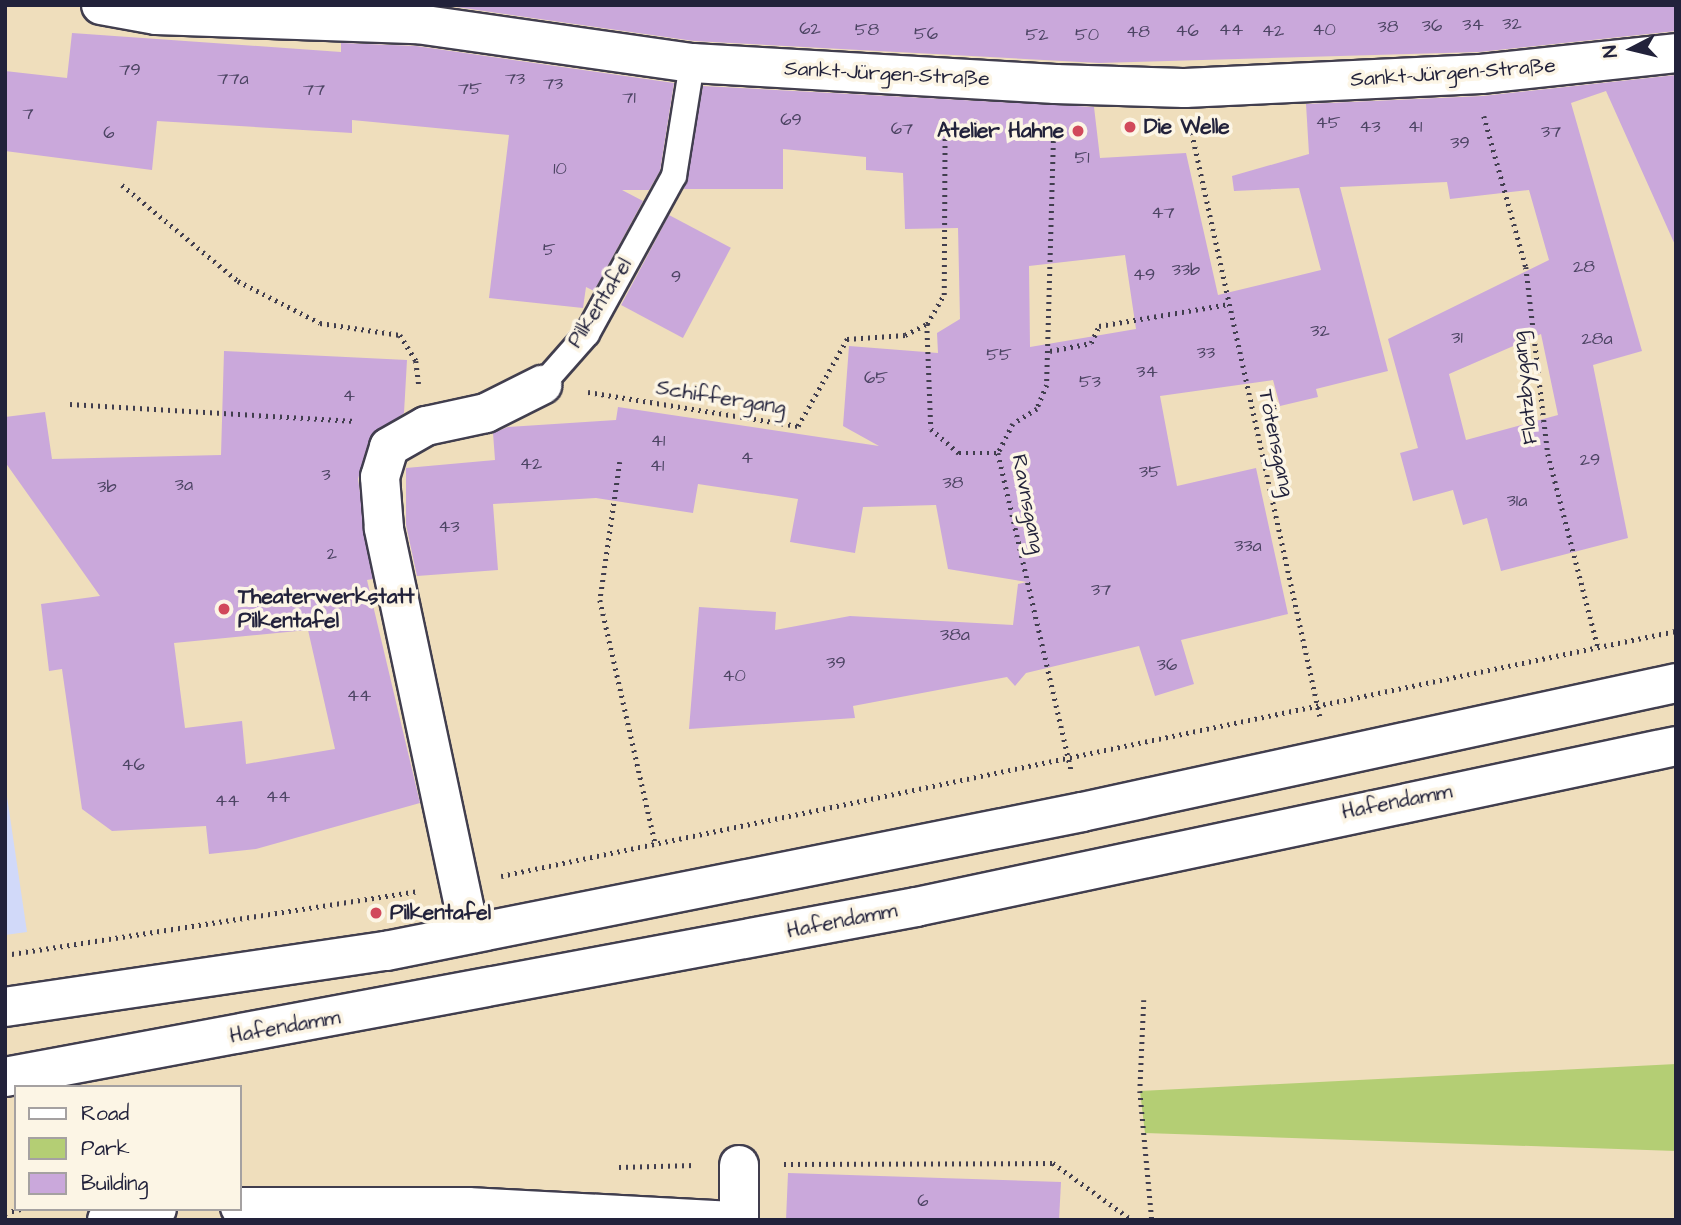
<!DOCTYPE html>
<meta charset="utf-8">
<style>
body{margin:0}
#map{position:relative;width:1681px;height:1225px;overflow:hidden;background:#efdebc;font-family:"Architects Daughter",sans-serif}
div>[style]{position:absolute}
.built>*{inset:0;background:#d1d9f9}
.green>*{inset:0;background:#b4ce74}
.building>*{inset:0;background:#caa8db;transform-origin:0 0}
.path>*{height:4.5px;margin-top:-2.25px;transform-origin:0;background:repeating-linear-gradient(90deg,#413e4e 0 2px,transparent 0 7px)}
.roads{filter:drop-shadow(2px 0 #413e4e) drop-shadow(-2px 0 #413e4e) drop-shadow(0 2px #413e4e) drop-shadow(0 -2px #413e4e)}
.lane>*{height:24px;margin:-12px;padding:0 12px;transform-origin:12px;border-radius:12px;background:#fff}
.street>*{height:38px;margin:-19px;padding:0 19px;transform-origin:19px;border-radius:19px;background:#fff}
.secondary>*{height:38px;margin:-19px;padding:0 19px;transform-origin:19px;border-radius:19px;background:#fff}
.dots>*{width:19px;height:19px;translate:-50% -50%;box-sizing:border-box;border:4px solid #fcf5e5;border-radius:50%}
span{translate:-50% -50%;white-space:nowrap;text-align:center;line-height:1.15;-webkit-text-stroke:7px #fcf5e5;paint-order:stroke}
.number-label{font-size:18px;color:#4c4463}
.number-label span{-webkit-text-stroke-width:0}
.street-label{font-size:21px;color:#22223b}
.poi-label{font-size:21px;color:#22223b;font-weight:700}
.left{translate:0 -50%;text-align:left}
.right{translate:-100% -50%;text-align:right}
.frame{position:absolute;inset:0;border:7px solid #22223b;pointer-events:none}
.legend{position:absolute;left:14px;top:1085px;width:228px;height:126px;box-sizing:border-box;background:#fcf5e5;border:2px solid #a5a1a1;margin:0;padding:9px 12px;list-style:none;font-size:21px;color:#22223b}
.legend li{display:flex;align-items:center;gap:14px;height:35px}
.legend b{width:35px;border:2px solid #a5a1a1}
.north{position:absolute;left:1597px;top:14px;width:70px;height:70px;-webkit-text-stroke:5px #fcf5e5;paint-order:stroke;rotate:263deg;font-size:19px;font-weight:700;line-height:28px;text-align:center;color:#22223b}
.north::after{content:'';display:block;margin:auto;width:24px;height:32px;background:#22223b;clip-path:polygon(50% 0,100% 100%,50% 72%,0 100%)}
</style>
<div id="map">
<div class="built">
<i style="clip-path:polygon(5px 783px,27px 932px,5px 935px)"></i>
</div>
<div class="green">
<i style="clip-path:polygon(1676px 1064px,1676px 1151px,1145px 1133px,1140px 1091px)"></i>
</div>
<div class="building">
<i style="clip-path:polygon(442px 5px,1676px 5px,1676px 31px,1479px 52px,1099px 63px,694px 41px)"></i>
<i style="clip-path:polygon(72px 33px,341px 52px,341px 43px,416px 46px,674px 83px,660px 171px,649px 190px,622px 190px,643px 201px,594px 291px,586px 287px,583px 308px,489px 298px,509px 135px,352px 120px,352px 133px,157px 121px,152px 170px,5px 151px,5px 71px,67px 78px)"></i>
<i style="clip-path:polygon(evenodd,1676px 75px,1676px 247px,1606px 91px,1571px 103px,1642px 351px,1593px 365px,1628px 538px,1501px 571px,1487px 518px,1463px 525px,1453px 490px,1413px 501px,1400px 453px,1418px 448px,1388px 339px,1549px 260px,1529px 190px,1450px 199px,1447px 182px,1340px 187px,1388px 371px,1316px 389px,1318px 397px,1280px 406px,1273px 380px,1160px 396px,1177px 486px,1256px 468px,1288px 614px,1181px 640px,1194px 684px,1155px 696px,1139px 646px,1026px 673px,1015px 686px,1007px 677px,853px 706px,855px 718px,689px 729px,699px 607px,776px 612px,775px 630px,850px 616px,1013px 625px,1018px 584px,1027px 582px,948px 569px,936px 505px,863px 507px,855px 553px,790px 542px,798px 499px,698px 484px,693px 513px,596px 498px,493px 504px,498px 570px,417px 576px,406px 525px,406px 468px,495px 460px,493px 433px,508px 427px,616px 420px,618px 407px,879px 446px,843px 426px,849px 346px,938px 353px,937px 333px,960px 319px,958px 228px,905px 229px,903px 173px,866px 170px,866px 157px,783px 149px,783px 189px,684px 189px,703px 86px,1094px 107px,1100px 158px,1186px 153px,1218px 295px,1321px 270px,1299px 188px,1234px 191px,1232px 176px,1309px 154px,1306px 104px,1483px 96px,1676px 75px,1125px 255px,1136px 329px,1030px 347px,1029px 266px,1125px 255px,1676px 75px,1541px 334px,1558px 415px,1466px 440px,1449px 374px,1541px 334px)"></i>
<i style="left:669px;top:215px;width:70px;height:102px;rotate:28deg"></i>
<i style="clip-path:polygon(evenodd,224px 351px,407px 360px,404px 413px,369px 440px,358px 479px,373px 579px,367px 580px,420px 803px,256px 849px,209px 854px,206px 826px,112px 831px,82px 809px,62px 669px,49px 671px,41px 604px,100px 596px,5px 462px,5px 417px,45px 412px,52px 459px,221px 455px,224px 351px,308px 630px,335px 749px,246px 764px,242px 721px,185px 728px,174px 643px,308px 630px)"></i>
<i style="clip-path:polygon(788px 1173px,1061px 1182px,1059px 1220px,786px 1220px)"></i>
</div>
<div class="path">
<i style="left:1484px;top:116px;width:157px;rotate:74.5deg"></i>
<i style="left:1526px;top:267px;width:188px;rotate:83.3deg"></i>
<i style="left:1548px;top:454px;width:199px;rotate:75.5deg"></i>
<i style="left:1054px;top:127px;width:258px;rotate:91.6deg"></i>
<i style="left:1047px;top:385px;width:26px;rotate:113deg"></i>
<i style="left:1037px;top:409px;width:28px;rotate:148deg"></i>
<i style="left:1013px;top:424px;width:33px;rotate:117deg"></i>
<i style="left:998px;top:453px;width:325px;rotate:77deg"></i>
<i style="left:1192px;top:133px;width:597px;rotate:77.62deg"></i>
<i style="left:122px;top:185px;width:151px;rotate:39.6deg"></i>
<i style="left:238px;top:281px;width:92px;rotate:27.1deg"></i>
<i style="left:320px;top:323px;width:81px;rotate:8.5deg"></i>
<i style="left:400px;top:335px;width:31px;rotate:58deg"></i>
<i style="left:416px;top:361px;width:23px;rotate:83deg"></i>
<i style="left:927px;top:324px;width:105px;rotate:87.8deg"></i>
<i style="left:931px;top:429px;width:37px;rotate:41deg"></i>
<i style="left:959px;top:453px;width:39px"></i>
<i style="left:1050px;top:351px;width:42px;rotate:-11deg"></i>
<i style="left:1091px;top:343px;width:19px;rotate:-65deg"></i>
<i style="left:1099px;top:326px;width:132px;rotate:-9.6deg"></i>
<i style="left:588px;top:392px;width:213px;rotate:9.2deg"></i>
<i style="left:798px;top:426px;width:100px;rotate:-60.6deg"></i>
<i style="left:847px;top:339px;width:58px;rotate:-3.9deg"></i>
<i style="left:905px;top:335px;width:25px;rotate:-27deg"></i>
<i style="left:927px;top:324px;width:34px;rotate:-60deg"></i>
<i style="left:944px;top:295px;width:174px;rotate:-89.7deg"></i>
<i style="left:70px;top:404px;width:286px;rotate:3.4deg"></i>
<i style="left:620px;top:462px;width:139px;rotate:98.2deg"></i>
<i style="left:600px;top:600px;width:252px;rotate:77.2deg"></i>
<i style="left:501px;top:876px;width:1200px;rotate:-11.78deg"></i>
<i style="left:5px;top:955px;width:417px;rotate:-8.8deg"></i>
<i style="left:1144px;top:1000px;width:91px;rotate:92.5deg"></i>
<i style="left:1140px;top:1091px;width:130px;rotate:84.7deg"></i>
<i style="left:784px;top:1164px;width:269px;rotate:-0.2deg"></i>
<i style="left:1053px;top:1163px;width:97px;rotate:35.8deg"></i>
<i style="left:619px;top:1167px;width:76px;rotate:-1.5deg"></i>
<i style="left:5px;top:1213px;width:16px;rotate:-14deg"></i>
</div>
<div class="roads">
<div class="lane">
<i style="left:542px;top:385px;width:68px;rotate:-48.6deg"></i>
<i style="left:587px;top:334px;width:180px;rotate:-61.2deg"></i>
<i style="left:674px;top:176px;width:114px;rotate:-80.9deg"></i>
</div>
<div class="street">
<i style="left:101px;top:5px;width:56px;rotate:10.3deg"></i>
<i style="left:156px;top:15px;width:262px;rotate:2deg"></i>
<i style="left:418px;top:24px;width:277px;rotate:8.1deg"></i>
<i style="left:692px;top:63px;width:364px;rotate:3.3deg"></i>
<i style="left:1055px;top:84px;width:130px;rotate:1.8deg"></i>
<i style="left:1185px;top:88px;width:296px;rotate:-2.7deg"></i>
<i style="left:1481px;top:74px;width:196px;rotate:-6.1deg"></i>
<i style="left:470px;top:934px;width:415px;rotate:-102deg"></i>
<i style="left:384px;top:528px;width:51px;rotate:-94.5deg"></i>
<i style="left:380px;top:477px;width:31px;rotate:-73deg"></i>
<i style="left:389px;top:447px;width:43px;rotate:-29.6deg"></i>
<i style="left:426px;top:426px;width:61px;rotate:-12.2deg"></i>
<i style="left:486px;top:413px;width:63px;rotate:-26.6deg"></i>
<i style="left:739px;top:1165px;width:55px;rotate:90deg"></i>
<i style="left:240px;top:1207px;width:228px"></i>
<i style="left:468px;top:1207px;width:251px;rotate:3deg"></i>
<i style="left:107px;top:1220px;width:51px;rotate:-12.4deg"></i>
</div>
<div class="secondary">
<i style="left:5px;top:1007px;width:385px;rotate:-8.4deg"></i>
<i style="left:386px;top:951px;width:710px;rotate:-11.29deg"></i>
<i style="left:1082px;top:812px;width:608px;rotate:-12.25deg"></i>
<i style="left:5px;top:1077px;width:927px;rotate:-10.57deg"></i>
<i style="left:916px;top:907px;width:777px;rotate:-11.96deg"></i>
</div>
</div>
<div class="dots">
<i style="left:1130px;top:127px;background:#d1495b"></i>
<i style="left:1078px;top:131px;background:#d1495b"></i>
<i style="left:224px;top:609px;background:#d1495b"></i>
<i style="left:376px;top:913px;background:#d1495b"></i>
</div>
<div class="number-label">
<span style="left:1512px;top:24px">32</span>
<span style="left:1473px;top:25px">34</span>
<span style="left:1432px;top:26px">36</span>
<span style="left:1388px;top:27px">38</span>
<span style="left:810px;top:29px">62</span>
<span style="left:867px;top:30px">58</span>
<span style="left:1231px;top:30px">44</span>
<span style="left:1324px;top:30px">40</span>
<span style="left:1187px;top:31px">46</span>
<span style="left:1273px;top:31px">42</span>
<span style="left:1138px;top:32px">48</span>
<span style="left:926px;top:34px">56</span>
<span style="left:1037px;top:35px">52</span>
<span style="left:1087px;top:35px">50</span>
<span style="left:130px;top:70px">79</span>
<span style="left:233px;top:79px">77a</span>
<span style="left:515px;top:79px">73</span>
<span style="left:553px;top:84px">73</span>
<span style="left:470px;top:89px">75</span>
<span style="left:314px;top:90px">77</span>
<span style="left:629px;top:98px">71</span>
<span style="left:28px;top:114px">7</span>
<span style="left:791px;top:120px">69</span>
<span style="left:1328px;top:123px">45</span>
<span style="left:1370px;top:127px">43</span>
<span style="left:1415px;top:127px">41</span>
<span style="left:902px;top:129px">67</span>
<span style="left:1551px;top:132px">37</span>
<span style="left:109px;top:133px">6</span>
<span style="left:1460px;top:143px">39</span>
<span style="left:1082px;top:158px">51</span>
<span style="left:560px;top:169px">10</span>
<span style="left:1163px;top:213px">47</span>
<span style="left:549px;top:250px">5</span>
<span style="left:1584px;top:267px">28</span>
<span style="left:1186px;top:270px">33b</span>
<span style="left:1144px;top:275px">49</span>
<span style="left:676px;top:277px">9</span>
<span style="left:1320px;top:331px">32</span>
<span style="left:1457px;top:338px">31</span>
<span style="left:1597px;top:339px">28a</span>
<span style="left:1206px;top:353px">33</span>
<span style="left:999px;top:355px">55</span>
<span style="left:1147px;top:372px">34</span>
<span style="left:876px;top:378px">65</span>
<span style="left:1090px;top:382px">53</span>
<span style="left:349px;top:396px">4</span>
<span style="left:658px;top:441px">41</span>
<span style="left:747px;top:458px">4</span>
<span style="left:1590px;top:460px">29</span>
<span style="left:531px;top:464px">42</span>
<span style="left:657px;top:466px">41</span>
<span style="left:1150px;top:472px">35</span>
<span style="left:326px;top:475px">3</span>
<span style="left:953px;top:483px">38</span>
<span style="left:184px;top:485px">3a</span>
<span style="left:107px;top:487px">3b</span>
<span style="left:1517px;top:501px">31a</span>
<span style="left:449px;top:527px">43</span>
<span style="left:1248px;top:546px">33a</span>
<span style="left:332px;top:554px">2</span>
<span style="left:1101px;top:590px">37</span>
<span style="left:955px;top:635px">38a</span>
<span style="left:836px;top:663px">39</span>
<span style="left:1167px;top:665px">36</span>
<span style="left:734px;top:676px">40</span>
<span style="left:359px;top:696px">44</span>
<span style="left:133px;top:765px">46</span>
<span style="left:278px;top:797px">44</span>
<span style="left:227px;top:801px">44</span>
<span style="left:923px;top:1201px">6</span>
</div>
<div class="street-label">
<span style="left:1453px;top:73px;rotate:-4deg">Sankt-Jürgen-Straße</span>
<span style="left:887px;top:74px;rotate:3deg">Sankt-Jürgen-Straße</span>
<span style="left:600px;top:303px;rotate:-58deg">Pilkentafel</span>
<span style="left:1525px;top:388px;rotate:-96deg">Flatzbygang</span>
<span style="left:721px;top:398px;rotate:9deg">Schiffergang</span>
<span style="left:1276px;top:443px;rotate:78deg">Tötensgang</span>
<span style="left:1028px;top:504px;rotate:79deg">Ravnsgang</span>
<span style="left:1397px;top:802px;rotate:-11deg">Hafendamm</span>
<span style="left:842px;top:921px;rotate:-11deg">Hafendamm</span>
<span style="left:285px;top:1027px;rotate:-10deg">Hafendamm</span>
</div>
<div class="poi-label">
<span class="left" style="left:1144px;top:127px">Die Welle</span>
<span class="right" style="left:1064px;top:131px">Atelier Hahne</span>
<span class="left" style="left:238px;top:609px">Theaterwerkstatt<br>Pilkentafel</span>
<span class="left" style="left:390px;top:913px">Pilkentafel</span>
</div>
<div class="frame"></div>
<ul class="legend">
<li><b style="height:9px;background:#fff"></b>Road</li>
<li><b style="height:19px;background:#b4ce74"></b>Park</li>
<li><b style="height:19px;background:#caa8db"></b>Building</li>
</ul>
<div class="north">N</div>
</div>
